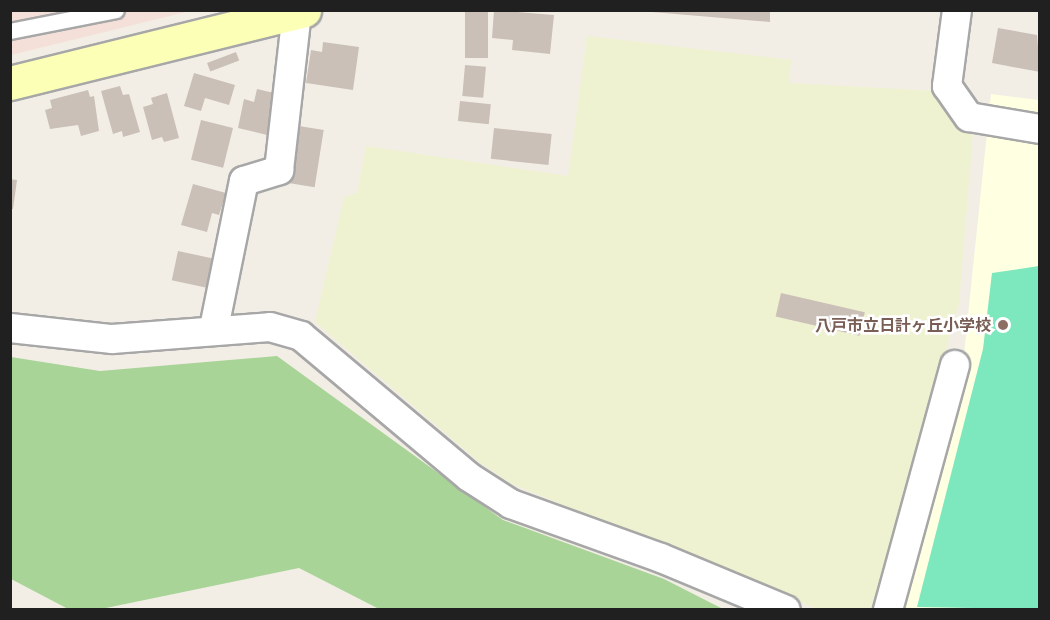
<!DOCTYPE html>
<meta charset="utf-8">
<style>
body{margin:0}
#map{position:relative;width:1050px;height:620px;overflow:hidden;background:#f2eee6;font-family:"Noto Sans","Noto Sans JP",sans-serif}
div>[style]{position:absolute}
.education>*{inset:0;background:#ffffe1}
.military>*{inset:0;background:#f4e0d8}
.farmland>*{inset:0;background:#eff2d0}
.forest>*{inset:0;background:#a9d497}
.pitch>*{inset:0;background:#7de7bd}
.building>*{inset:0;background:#cac0b8;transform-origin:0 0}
.roads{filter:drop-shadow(2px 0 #a7a7a7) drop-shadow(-2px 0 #a7a7a7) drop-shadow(0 2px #a7a7a7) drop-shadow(0 -2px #a7a7a7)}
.lane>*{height:15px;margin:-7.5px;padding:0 7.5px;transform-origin:7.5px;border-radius:7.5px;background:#fff}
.street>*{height:28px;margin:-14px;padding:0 14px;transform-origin:14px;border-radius:14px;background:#fff}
.secondary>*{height:33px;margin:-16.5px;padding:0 16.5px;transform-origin:16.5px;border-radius:16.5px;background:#fcffb6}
.dots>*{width:16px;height:16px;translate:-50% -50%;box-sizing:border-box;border:3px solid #fff;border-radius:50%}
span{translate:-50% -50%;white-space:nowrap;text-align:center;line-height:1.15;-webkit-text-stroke:5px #fff;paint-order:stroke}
.education-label{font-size:16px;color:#785e54;font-weight:700}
.right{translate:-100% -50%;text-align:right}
.frame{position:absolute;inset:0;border:12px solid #202020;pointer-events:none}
</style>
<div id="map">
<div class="education">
<i style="clip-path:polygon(991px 94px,1039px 100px,1039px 609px,899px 610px,963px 364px)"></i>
</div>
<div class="military">
<i style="clip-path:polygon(10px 11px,190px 11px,11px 55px)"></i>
</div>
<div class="farmland">
<i style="clip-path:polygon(587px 36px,791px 60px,789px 83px,937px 91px,973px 132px,959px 304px,873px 609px,817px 609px,512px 484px,479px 462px,315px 322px,344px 197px,357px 193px,366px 146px,568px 176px)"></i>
</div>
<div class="forest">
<i style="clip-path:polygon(277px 356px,503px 520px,664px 579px,723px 609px,379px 609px,299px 568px,101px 609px,70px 610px,11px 579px,11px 357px,100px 371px)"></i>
</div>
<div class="pitch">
<i style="clip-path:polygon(1039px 266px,1039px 609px,917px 607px,983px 349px,992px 273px)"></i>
</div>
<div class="building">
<i style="left:465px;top:10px;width:23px;height:48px"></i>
<i style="clip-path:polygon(494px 10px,554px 15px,550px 54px,512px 50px,513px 40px,492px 38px)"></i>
<i style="clip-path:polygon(652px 10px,770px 10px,770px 22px,652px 12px)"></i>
<i style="clip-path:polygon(998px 28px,1037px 35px,1040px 72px,992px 63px)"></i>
<i style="clip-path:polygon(323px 42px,359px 47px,353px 90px,306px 83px,311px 50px,322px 52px)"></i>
<i style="left:236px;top:52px;width:9px;height:31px;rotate:69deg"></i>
<i style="left:465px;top:65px;width:21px;height:31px;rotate:5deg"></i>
<i style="clip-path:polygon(194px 73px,235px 85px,229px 105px,205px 98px,201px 111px,184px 106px)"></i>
<i style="clip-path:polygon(120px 86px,123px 95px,129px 94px,140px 132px,123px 137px,122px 131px,113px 134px,101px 91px)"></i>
<i style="clip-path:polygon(257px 89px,278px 94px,267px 135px,238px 128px,244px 99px,254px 102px)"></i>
<i style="clip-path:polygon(88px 90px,90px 97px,94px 96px,99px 131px,81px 136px,78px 125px,50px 129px,45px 110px,52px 108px,50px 100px)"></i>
<i style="clip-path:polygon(167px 93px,179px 138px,164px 142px,162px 137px,152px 140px,143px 107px,153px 104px,151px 98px)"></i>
<i style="left:460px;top:101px;width:31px;height:20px;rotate:6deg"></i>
<i style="left:201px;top:120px;width:33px;height:41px;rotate:14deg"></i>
<i style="left:299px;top:126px;width:25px;height:58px;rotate:9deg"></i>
<i style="left:494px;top:128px;width:58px;height:31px;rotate:6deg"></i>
<i style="clip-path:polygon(10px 179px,17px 180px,13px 209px,10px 209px)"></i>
<i style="clip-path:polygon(193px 184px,226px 193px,219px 215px,212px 213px,207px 232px,181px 225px)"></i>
<i style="left:178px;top:251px;width:38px;height:30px;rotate:12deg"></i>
<i style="left:781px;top:293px;width:86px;height:24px;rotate:13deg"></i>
</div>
<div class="roads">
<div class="lane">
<i style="left:10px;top:31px;width:108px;rotate:-11.2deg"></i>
</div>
<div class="street">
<i style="left:957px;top:10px;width:77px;rotate:97.5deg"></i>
<i style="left:947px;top:86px;width:38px;rotate:55deg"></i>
<i style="left:969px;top:117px;width:72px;rotate:9.6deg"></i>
<i style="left:10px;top:328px;width:103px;rotate:6.2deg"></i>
<i style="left:112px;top:339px;width:158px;rotate:-4.3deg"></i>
<i style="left:270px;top:327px;width:32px;rotate:16deg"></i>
<i style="left:301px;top:336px;width:219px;rotate:40deg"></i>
<i style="left:469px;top:477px;width:50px;rotate:32.7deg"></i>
<i style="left:511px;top:504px;width:159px;rotate:19.8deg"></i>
<i style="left:661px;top:558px;width:135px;rotate:22.6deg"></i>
<i style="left:214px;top:328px;width:150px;rotate:-78.5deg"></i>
<i style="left:244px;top:181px;width:37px;rotate:-17deg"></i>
<i style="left:279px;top:170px;width:159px;rotate:-83.5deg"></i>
<i style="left:888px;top:610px;width:254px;rotate:-74.7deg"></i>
</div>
<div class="secondary">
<i style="left:10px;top:83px;width:303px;rotate:-13.9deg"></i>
</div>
</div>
<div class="dots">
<i style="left:1003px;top:325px;background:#8d6e63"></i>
</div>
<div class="education-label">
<span class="right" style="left:991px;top:325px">八戸市立日計ヶ丘小学校</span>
</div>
<div class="frame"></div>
</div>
